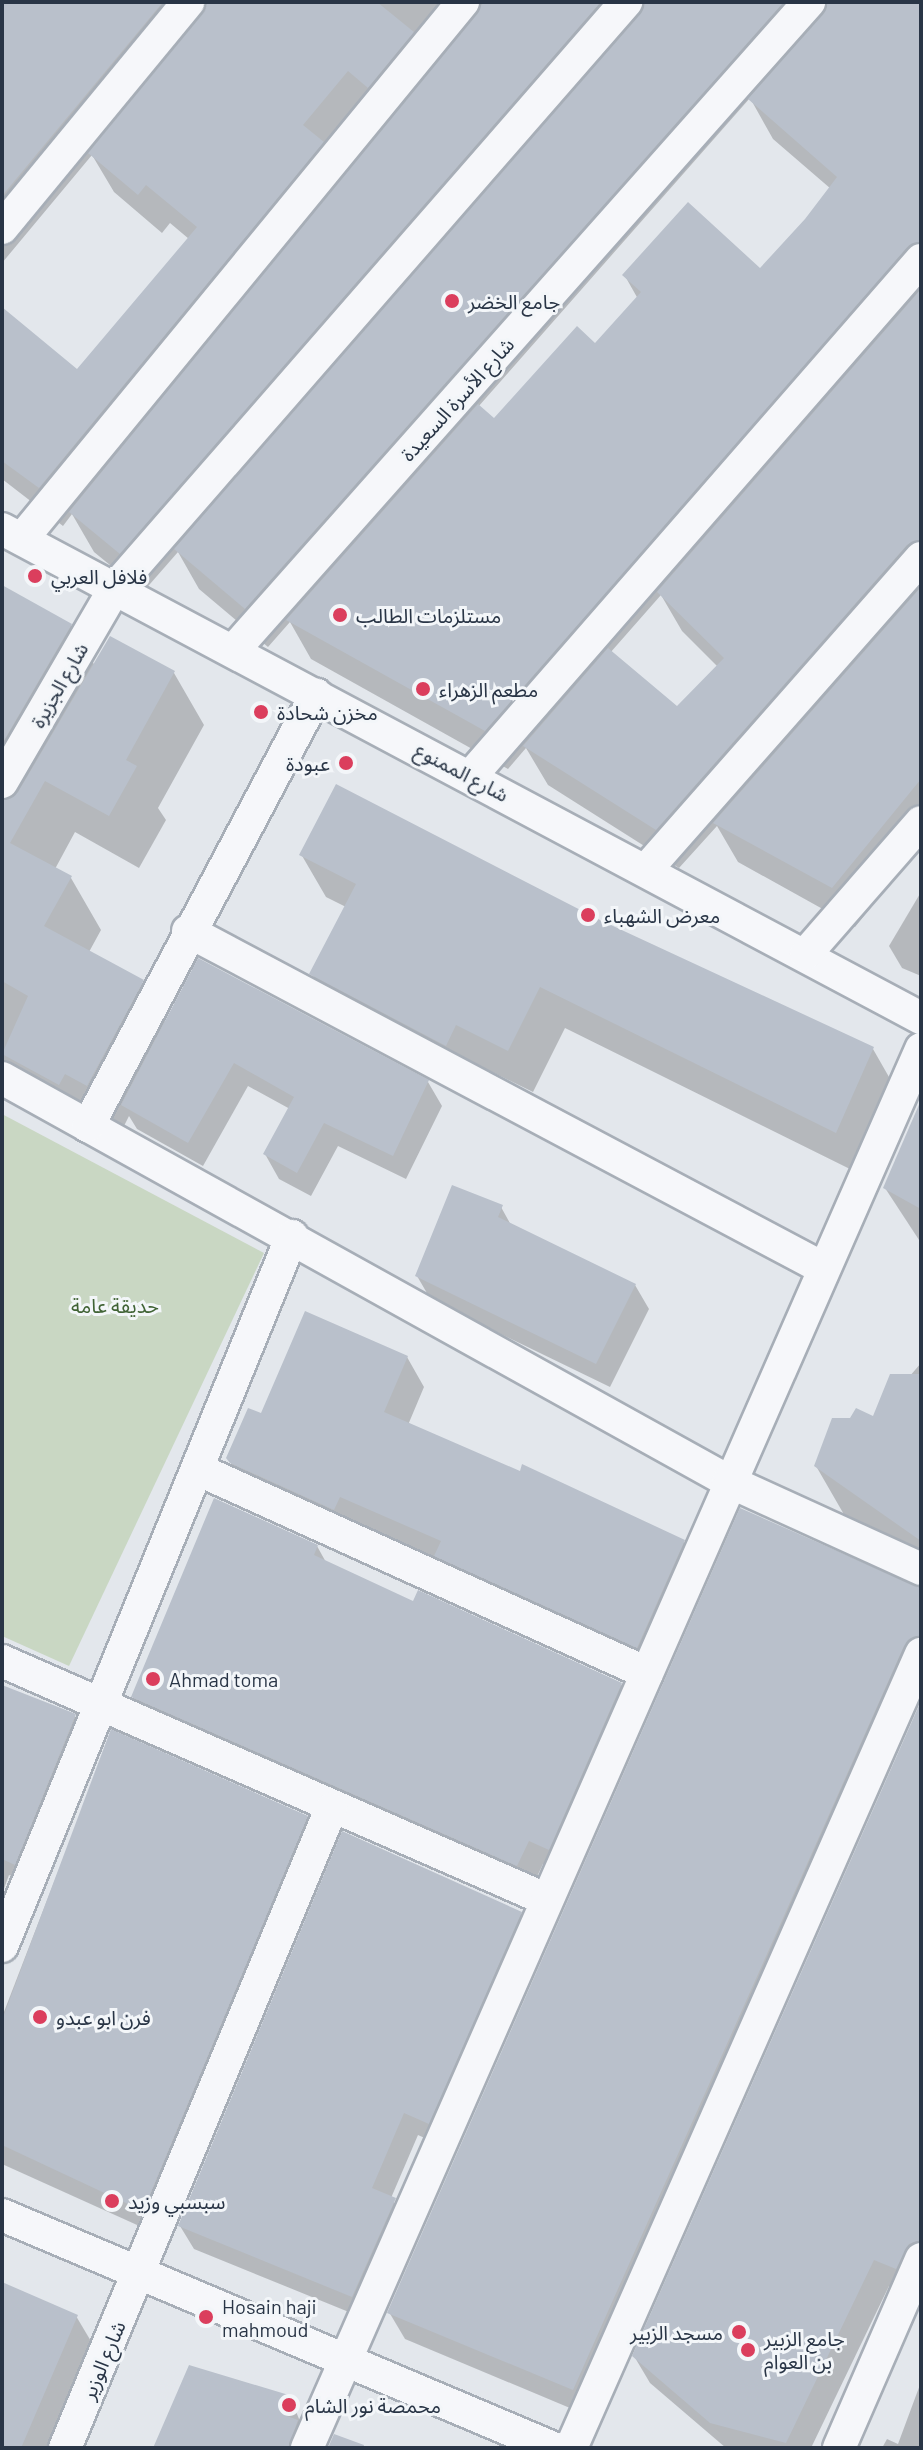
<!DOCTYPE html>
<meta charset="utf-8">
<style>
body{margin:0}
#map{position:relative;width:923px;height:2450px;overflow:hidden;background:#e3e7ec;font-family:Barlow,"Noto Sans Arabic",sans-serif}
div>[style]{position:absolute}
.green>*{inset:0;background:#c9d7c3}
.shadow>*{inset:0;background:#0003}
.building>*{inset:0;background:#b9c0cb}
.roads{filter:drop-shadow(2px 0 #a7aeb7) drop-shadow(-2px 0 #a7aeb7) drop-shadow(0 2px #a7aeb7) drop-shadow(0 -2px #a7aeb7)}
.minor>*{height:32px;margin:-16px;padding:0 16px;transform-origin:16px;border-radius:16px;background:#f6f7fa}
.dots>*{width:22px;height:22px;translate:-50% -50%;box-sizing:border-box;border:4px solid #f3f6f9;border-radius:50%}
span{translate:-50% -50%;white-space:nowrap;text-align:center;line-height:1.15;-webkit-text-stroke:6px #f3f6f9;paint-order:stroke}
.poi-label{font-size:20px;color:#293546}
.left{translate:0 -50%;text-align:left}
.right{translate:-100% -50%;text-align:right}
.street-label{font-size:20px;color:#293546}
.park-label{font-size:20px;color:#406335}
.frame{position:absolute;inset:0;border:4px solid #293546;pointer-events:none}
</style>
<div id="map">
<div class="green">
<i style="clip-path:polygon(2px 1114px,264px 1253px,69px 1666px,2px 1636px)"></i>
</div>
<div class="shadow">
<i style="clip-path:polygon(evenodd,2px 2px,606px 2px,625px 35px,649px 2px,921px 2px,921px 845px,855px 927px,738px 862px,717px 826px,679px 868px,548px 785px,526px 748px,508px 769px,311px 659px,290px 622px,268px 647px,199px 589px,178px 552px,143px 592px,94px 552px,72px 514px,63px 526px,2px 479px,2px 310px,77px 371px,189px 239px,170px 223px,162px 233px,114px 192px,92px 155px,2px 263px,2px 2px,750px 98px,773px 139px,831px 189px,807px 220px,760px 271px,625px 276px,638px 299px,595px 346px,494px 421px,478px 407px,750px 98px,2px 2px,372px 109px,390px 124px,344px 180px,331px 158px,372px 109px,2px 2px,661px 595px,682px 631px,718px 667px,677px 709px,610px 653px,661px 595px)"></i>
<i style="clip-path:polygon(2px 588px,71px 625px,95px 666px,174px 673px,204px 725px,158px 808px,166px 820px,139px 868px,75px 832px,55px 869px,71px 878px,101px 930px,89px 952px,142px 982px,166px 1023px,428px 1082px,442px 1106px,406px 1179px,338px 1146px,311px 1196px,279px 1179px,265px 1154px,290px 1109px,248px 1086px,203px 1166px,137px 1129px,129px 1116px,118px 1138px,2px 1088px)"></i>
<i style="clip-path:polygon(301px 854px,597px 921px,873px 1049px,897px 1091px,860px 1174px,565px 1028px,533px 1092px,480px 1066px,470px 1087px,336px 1016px,312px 974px,346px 907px,326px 897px)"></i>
<i style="clip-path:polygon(921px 892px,921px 976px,902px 968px,889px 946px)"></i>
<i style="clip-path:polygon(921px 1105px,921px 1243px,885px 1188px)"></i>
<i style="clip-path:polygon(501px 1207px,512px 1227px,635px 1285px,649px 1309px,610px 1387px,431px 1300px,417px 1276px)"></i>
<i style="clip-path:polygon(407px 1357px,424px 1387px,408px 1425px,683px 1541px,700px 1571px,654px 1676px,245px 1487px,228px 1458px,262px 1416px)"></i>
<i style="clip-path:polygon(921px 1363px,921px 1570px,846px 1518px,816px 1466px,874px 1418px)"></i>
<i style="clip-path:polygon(317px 1546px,327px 1564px,414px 1604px,621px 1684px,635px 1709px,563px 1874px,543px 1864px,531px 1889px,148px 1721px,133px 1697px)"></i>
<i style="clip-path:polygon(921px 1606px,899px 1686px,589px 2416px,405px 2339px,389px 2312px)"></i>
<i style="clip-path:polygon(2px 1689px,75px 1716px,89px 1741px,31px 1884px,9px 1875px,2px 1894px)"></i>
<i style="clip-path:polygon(921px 1706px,921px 2276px,911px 2295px,889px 2286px,811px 2448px,726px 2448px,650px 2383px,634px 2356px)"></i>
<i style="clip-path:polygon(112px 1732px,306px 1817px,320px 1841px,157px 2234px,2px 2164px,2px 2017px)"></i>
<i style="clip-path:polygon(520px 1913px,534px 1936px,442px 2146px,418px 2135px,391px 2198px,408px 2223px,366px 2319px,194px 2249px,180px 2226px)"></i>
<i style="clip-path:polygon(2px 2287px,76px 2316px,95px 2348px,54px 2448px,2px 2448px)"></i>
<i style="clip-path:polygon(921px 2382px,921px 2448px,882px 2448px,887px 2439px,898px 2444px)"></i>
<i style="clip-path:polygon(290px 2397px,311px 2448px,156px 2448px)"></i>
</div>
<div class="building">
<i style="clip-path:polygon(2px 2px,163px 2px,2px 196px)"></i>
<i style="clip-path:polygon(207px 2px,377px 2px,414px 32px,368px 88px,348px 71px,303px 125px,324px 142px,39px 488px,2px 461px,2px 307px,77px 369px,197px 227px,146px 185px,138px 195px,88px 153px)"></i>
<i style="clip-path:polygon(484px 2px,601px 2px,120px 554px,69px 512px)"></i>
<i style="clip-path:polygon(644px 2px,784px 2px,245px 609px,174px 549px)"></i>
<i style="clip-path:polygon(827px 2px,921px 2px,921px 242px,907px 248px,485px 731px,286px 620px,478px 404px,494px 418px,577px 326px,595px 343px,641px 292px,622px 275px,688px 202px,760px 268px,805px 219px,837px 177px,748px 99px)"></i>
<i style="clip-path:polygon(921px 289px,921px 540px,907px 545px,656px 830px,523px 746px,608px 648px,677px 706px,724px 658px,657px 592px)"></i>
<i style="clip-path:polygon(2px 585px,72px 624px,2px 744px)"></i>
<i style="clip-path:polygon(921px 587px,921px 779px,832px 888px,713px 823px)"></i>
<i style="clip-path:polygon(110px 636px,175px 671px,126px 760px,137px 766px,109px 816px,45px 781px,10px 843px,72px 876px,44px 926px,144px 980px,87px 1086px,65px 1074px,59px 1085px,2px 1054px,28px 996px,2px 981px,2px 801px,18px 792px)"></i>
<i style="clip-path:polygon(336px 784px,598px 919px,874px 1047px,836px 1133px,540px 987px,508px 1051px,456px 1025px,446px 1046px,309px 974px,356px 884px,299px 855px)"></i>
<i style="clip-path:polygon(198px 958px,429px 1080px,393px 1156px,324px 1123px,297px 1173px,263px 1154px,294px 1097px,234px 1063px,188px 1143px,121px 1105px)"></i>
<i style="clip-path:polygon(921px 1100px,921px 1209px,883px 1188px)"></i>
<i style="clip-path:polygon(452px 1185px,503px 1205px,498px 1217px,636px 1284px,596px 1364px,415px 1276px)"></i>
<i style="clip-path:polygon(305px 1311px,408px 1356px,384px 1412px,520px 1471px,522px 1464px,685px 1540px,637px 1648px,434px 1556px,441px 1541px,340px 1497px,334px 1510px,230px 1463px,226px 1458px,248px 1408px,261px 1413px)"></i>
<i style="clip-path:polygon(890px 1374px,921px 1374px,921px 1541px,814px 1466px,832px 1418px,850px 1418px,856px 1408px,873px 1416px)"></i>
<i style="clip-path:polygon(214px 1498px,318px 1545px,314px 1555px,413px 1601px,418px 1590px,622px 1683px,549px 1850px,529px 1841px,517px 1866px,131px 1697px)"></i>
<i style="clip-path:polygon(740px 1508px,921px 1588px,921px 1635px,904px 1646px,573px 2390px,387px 2313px)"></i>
<i style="clip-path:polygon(2px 1685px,76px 1714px,15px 1865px,2px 1859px)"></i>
<i style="clip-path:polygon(921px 1701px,921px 2240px,909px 2244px,896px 2269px,874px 2260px,786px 2443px,710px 2423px,632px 2356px)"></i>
<i style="clip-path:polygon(111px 1729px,308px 1816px,143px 2211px,2px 2145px,2px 2020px)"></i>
<i style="clip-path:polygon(342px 1831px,522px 1912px,429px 2124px,404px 2113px,372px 2188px,396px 2198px,352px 2297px,178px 2226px)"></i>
<i style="clip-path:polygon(2px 2282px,78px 2315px,21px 2448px,2px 2448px)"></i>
<i style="clip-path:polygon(189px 2365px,292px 2396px,284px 2415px,298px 2420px,288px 2448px,153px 2448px)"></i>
<i style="clip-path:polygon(334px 2434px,364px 2445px,363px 2448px,328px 2448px)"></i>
</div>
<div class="roads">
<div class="minor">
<i style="left:2px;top:228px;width:293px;rotate:-50.5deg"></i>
<i style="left:2px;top:529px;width:1041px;rotate:28.02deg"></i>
<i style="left:22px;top:539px;width:695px;rotate:-50.61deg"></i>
<i style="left:233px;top:651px;width:868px;rotate:-48.41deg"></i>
<i style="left:470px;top:777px;width:686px;rotate:-48.9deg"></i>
<i style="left:2px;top:782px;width:225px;rotate:-59.8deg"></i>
<i style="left:115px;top:588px;width:778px;rotate:-48.91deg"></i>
<i style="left:646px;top:870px;width:416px;rotate:-48.6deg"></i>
<i style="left:188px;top:931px;width:719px;rotate:27.96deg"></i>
<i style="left:806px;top:954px;width:175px;rotate:-48.9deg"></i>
<i style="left:2px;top:1078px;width:830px;rotate:29.03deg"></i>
<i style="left:728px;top:1481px;width:212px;rotate:24.5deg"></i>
<i style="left:88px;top:1126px;width:488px;rotate:-62.1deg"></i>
<i style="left:197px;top:1469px;width:494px;rotate:24.4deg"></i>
<i style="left:2px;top:1661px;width:591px;rotate:23.66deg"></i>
<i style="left:2px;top:1946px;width:767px;rotate:-67.78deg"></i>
<i style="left:2px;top:2215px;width:598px;rotate:22.92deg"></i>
<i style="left:65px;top:2448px;width:692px;rotate:-67.4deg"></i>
<i style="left:307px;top:2448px;width:1528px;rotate:-66.3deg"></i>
<i style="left:571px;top:2448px;width:868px;rotate:-66.21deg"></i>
<i style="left:839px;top:2448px;width:206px;rotate:-66.5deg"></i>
</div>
</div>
<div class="dots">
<i style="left:452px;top:301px;background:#db3e5d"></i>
<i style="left:35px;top:576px;background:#db3e5d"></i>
<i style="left:340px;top:615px;background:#db3e5d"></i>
<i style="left:423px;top:689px;background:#db3e5d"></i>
<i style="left:261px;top:712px;background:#db3e5d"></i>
<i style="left:346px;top:763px;background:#db3e5d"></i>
<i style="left:588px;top:915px;background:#db3e5d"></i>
<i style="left:153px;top:1679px;background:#db3e5d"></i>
<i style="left:40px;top:2017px;background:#db3e5d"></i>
<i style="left:112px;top:2201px;background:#db3e5d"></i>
<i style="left:206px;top:2317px;background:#db3e5d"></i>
<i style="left:739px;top:2332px;background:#db3e5d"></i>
<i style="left:748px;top:2350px;background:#db3e5d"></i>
<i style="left:289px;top:2405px;background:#db3e5d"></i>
</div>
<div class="poi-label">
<span class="left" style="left:468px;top:301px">جامع الخضر</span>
<span class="left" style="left:51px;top:576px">فلافل العربي</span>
<span class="left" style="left:356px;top:615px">مستلزمات الطالب</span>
<span class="left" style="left:439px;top:689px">مطعم الزهراء</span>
<span class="left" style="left:277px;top:712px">مخزن شحادة</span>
<span class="right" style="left:330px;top:763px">عبودة</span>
<span class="left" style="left:604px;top:915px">معرض الشهباء</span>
<span class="left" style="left:169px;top:1679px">Ahmad toma</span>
<span class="left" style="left:56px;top:2017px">فرن ابو عبدو</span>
<span class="left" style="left:128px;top:2201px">سبسبي وزيد</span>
<span class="left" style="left:222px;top:2318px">Hosain haji<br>mahmoud</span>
<span class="right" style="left:723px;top:2332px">مسجد الزبير</span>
<span class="left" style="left:764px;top:2350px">جامع الزبير<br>بن العوام</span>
<span class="left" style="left:305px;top:2405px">محمصة نور الشام</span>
</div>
<div class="street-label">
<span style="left:457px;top:399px;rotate:-48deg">شارع الأسرة السعيدة</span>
<span style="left:59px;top:685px;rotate:-60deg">شارع الجزيرة</span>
<span style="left:462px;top:772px;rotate:28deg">شارع الممنوع</span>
<span style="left:103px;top:2360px;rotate:-67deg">شارع الوزير</span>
</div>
<div class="park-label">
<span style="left:115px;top:1305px">حديقة عامة</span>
</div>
<div class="frame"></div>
</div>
